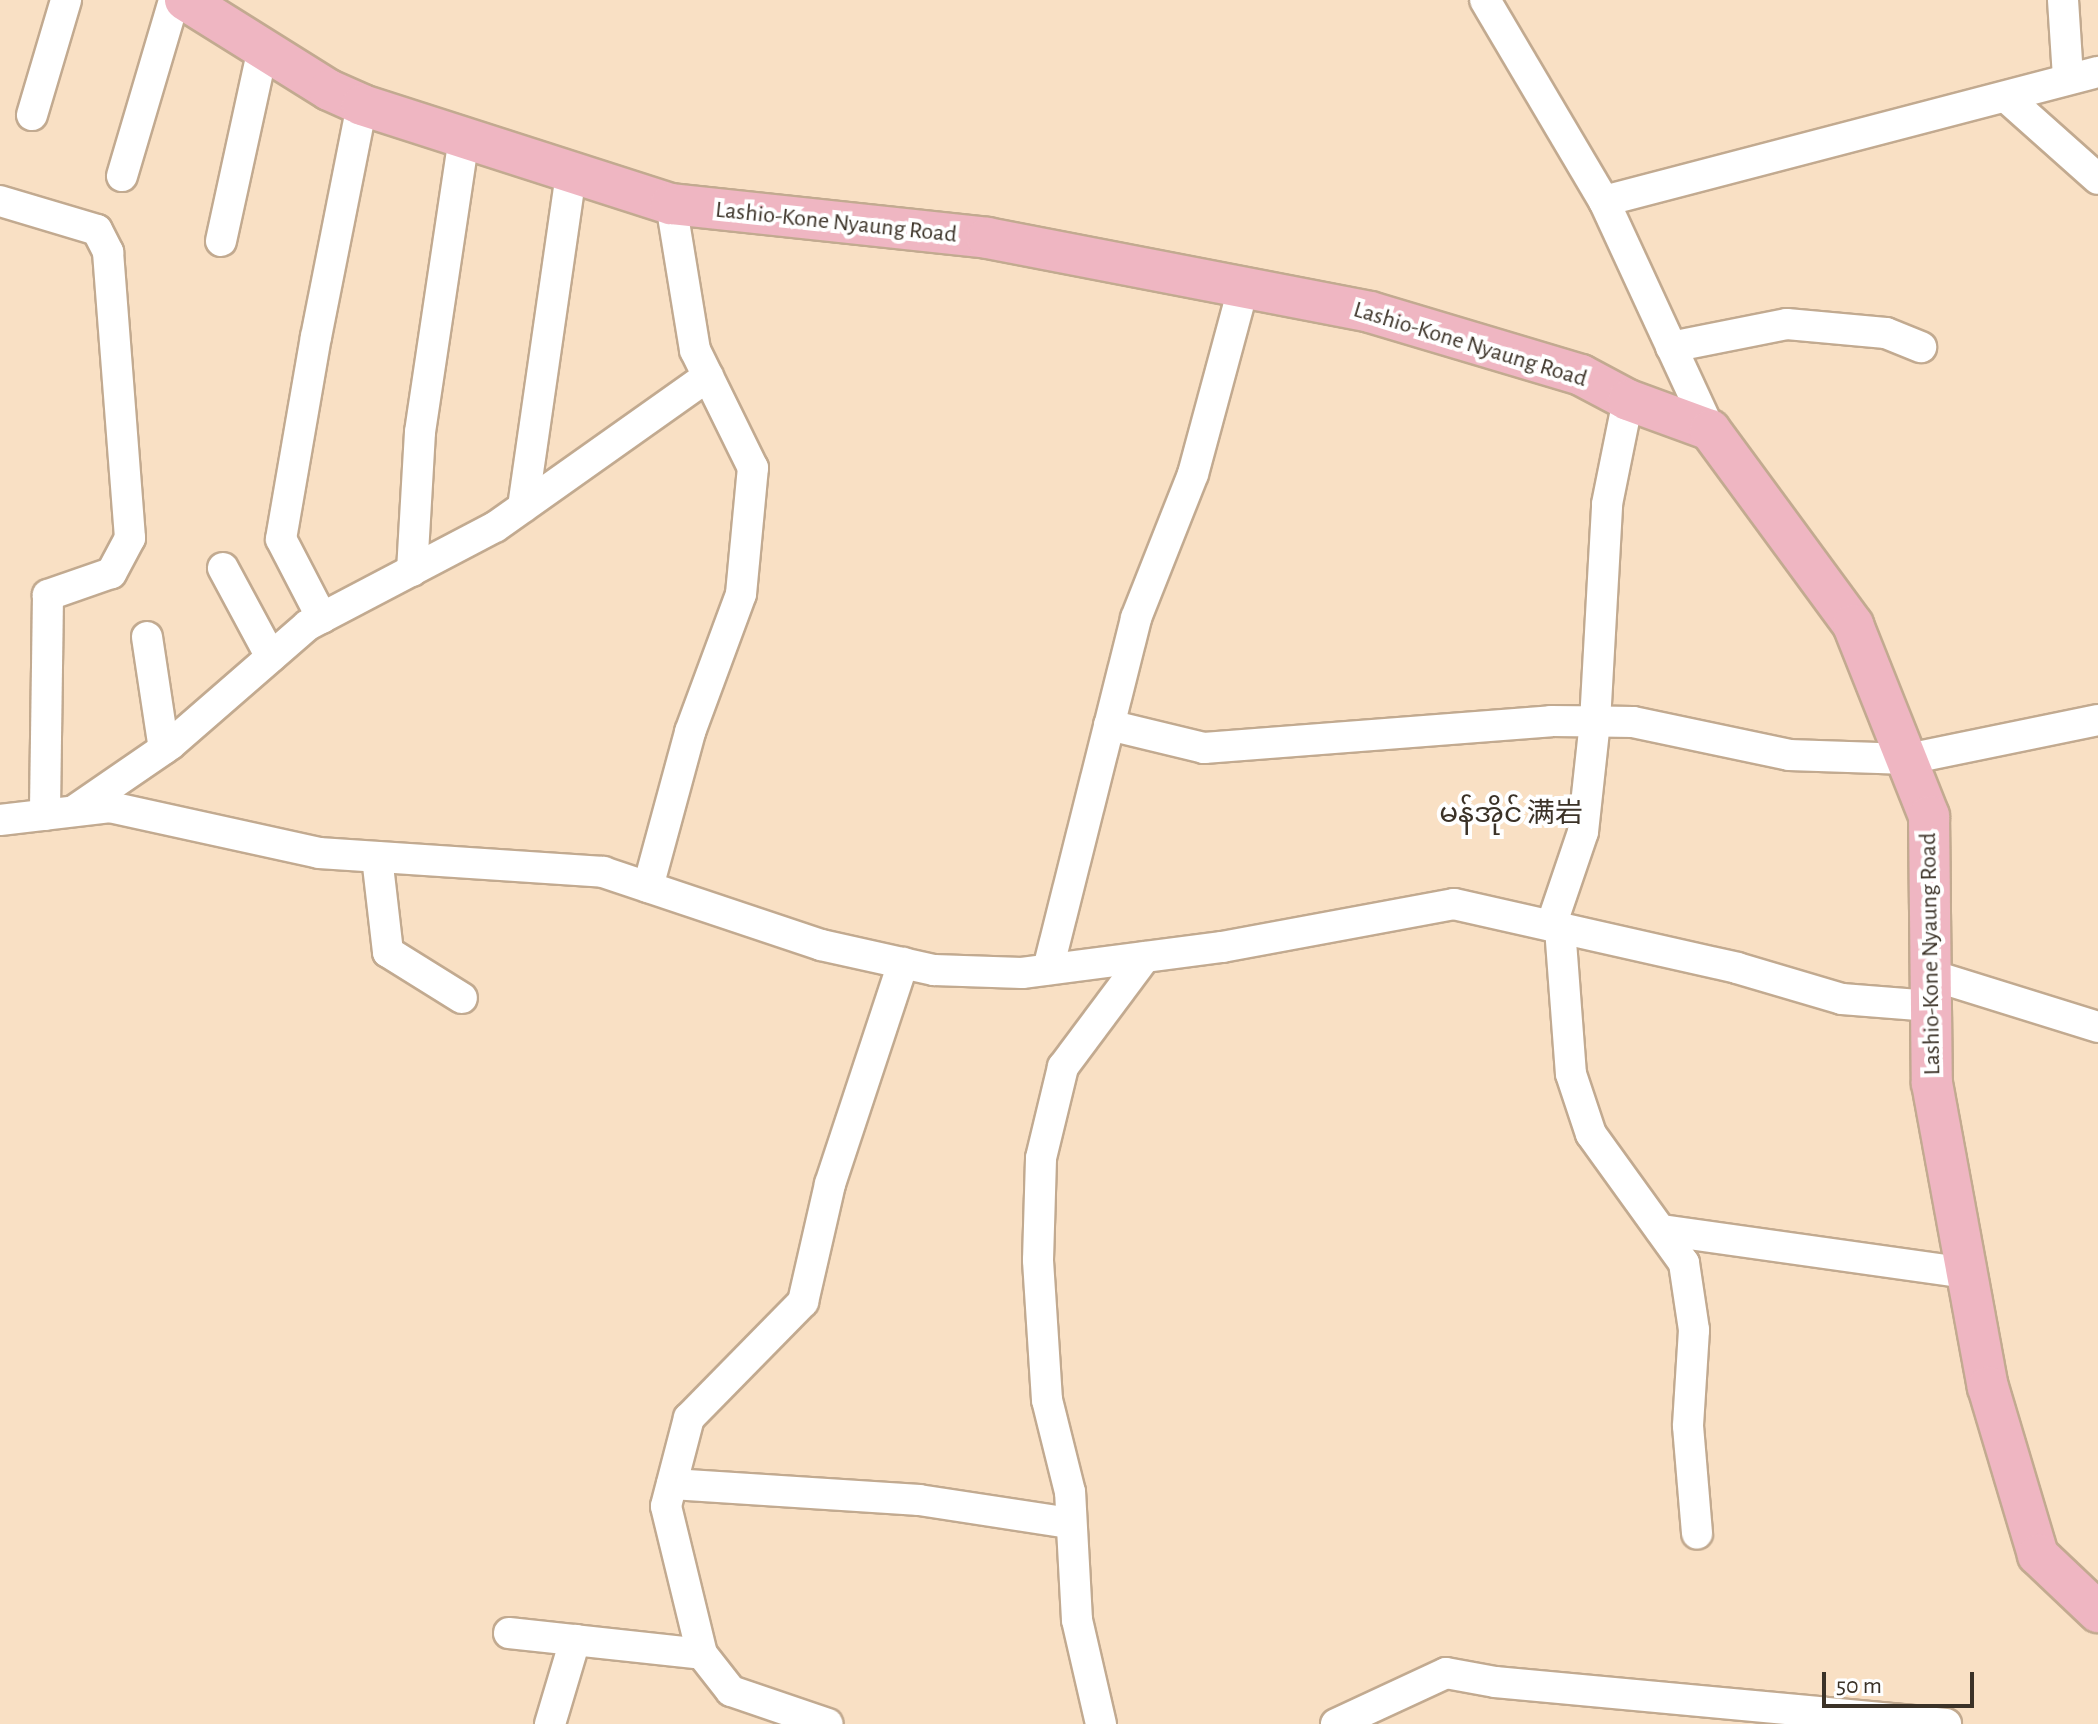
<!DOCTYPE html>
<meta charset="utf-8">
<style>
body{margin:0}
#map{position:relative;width:2098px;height:1724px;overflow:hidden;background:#f9e0c4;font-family:"Alegreya Sans","Noto Sans SC","Noto Sans Myanmar",sans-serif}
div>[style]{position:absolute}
.roads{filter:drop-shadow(2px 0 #c2aa90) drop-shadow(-2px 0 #c2aa90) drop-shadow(0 2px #c2aa90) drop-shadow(0 -2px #c2aa90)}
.minor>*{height:30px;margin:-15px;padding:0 15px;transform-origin:15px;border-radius:15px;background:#fff}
.major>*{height:40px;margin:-20px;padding:0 20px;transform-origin:20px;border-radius:20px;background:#efb6c2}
span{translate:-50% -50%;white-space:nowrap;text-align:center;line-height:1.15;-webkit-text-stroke:8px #fff;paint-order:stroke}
.street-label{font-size:24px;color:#3b3227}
.quarter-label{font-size:28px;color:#3b3227}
.scale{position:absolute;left:1822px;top:1672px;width:152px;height:36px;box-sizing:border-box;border:4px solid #3b3227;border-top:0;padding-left:10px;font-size:24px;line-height:28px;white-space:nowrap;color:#3b3227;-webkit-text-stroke:6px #fff;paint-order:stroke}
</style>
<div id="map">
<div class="roads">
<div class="minor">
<i style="left:1485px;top:0;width:234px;rotate:59.4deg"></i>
<i style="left:1604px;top:201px;width:252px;rotate:65.2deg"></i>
<i style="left:2063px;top:0;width:77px;rotate:86.3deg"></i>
<i style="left:2006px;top:97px;width:123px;rotate:41.7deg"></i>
<i style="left:32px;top:115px;width:120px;rotate:-73.5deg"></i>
<i style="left:122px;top:176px;width:184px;rotate:-73.5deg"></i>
<i style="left:0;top:201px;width:101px;rotate:16.6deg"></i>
<i style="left:97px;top:230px;width:25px;rotate:63deg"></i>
<i style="left:108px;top:252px;width:287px;rotate:85.6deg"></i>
<i style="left:130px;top:538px;width:40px;rotate:118deg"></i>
<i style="left:111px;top:573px;width:67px;rotate:160.8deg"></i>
<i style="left:48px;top:595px;width:220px;rotate:90.8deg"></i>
<i style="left:1604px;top:201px;width:511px;rotate:-14.64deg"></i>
<i style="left:221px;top:241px;width:197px;rotate:-77.7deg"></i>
<i style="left:1671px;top:347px;width:118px;rotate:-11.2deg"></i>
<i style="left:1787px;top:324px;width:99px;rotate:5.2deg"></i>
<i style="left:1886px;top:333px;width:38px;rotate:22deg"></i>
<i style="left:523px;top:507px;width:338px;rotate:-81.8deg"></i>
<i style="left:223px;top:568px;width:101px;rotate:61.7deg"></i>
<i style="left:412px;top:571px;width:139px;rotate:-86.7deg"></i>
<i style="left:420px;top:432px;width:298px;rotate:-81.5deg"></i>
<i style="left:322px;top:618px;width:89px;rotate:-117.4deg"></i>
<i style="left:281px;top:539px;width:205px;rotate:-80.2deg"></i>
<i style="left:316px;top:337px;width:237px;rotate:-78.8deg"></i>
<i style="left:147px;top:637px;width:113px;rotate:81.4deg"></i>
<i style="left:1109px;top:725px;width:98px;rotate:13.6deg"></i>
<i style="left:1204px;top:748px;width:348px;rotate:-4.4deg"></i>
<i style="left:1551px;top:721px;width:82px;rotate:0.7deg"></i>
<i style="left:1633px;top:722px;width:159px;rotate:11.9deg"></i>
<i style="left:1789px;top:755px;width:119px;rotate:1.9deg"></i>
<i style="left:1908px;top:759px;width:194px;rotate:-11.6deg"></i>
<i style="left:75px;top:810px;width:116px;rotate:-34.5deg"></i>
<i style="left:171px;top:744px;width:181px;rotate:-41deg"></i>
<i style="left:308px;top:625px;width:211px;rotate:-27.7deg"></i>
<i style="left:495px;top:527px;width:261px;rotate:-35.3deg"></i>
<i style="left:0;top:820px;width:111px;rotate:-6.7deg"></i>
<i style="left:110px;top:807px;width:214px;rotate:12.4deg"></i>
<i style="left:319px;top:853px;width:285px;rotate:3.8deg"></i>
<i style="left:603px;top:872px;width:230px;rotate:18.5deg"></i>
<i style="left:821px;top:945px;width:116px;rotate:12.5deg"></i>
<i style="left:934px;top:970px;width:88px;rotate:2deg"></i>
<i style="left:1022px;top:973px;width:202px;rotate:-7.4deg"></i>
<i style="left:1222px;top:947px;width:236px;rotate:-10.5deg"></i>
<i style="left:1454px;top:904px;width:290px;rotate:12.7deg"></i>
<i style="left:1737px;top:968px;width:109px;rotate:16.4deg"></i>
<i style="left:1842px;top:999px;width:89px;rotate:4.5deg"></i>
<i style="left:377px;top:857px;width:96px;rotate:83.4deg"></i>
<i style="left:388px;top:952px;width:87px;rotate:31.9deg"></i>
<i style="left:648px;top:887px;width:161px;rotate:-74.8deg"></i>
<i style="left:690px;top:732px;width:147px;rotate:-69.7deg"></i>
<i style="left:741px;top:594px;width:127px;rotate:-84.6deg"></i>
<i style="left:753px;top:468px;width:131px;rotate:-116.2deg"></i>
<i style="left:695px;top:350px;width:148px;rotate:-99.3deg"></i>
<i style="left:1551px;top:926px;width:99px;rotate:-71.2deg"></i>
<i style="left:1583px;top:832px;width:111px;rotate:-83.8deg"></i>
<i style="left:1595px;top:722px;width:218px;rotate:-86.8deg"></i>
<i style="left:1607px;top:504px;width:106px;rotate:-78.6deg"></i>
<i style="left:1560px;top:928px;width:146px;rotate:85.7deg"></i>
<i style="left:1571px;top:1074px;width:63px;rotate:71.6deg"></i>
<i style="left:1591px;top:1134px;width:159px;rotate:54.2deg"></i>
<i style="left:1684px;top:1263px;width:68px;rotate:81.5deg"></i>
<i style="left:1694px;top:1330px;width:96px;rotate:93.6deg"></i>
<i style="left:1688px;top:1426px;width:108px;rotate:85.2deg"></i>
<i style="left:1048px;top:969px;width:362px;rotate:-75.9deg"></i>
<i style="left:1136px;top:618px;width:155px;rotate:-68.4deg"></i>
<i style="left:1193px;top:474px;width:196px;rotate:-74.9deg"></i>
<i style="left:1931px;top:975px;width:175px;rotate:17.3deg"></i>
<i style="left:1661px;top:1230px;width:309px;rotate:8deg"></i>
<i style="left:672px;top:1484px;width:248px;rotate:3.7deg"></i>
<i style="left:919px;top:1500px;width:153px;rotate:8.7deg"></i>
<i style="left:509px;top:1633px;width:194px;rotate:6.2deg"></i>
<i style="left:702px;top:1654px;width:47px;rotate:51.9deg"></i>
<i style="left:731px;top:1691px;width:102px;rotate:18.8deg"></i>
<i style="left:702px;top:1654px;width:152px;rotate:-103.7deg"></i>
<i style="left:666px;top:1506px;width:91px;rotate:-75.4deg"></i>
<i style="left:689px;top:1418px;width:163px;rotate:-45.5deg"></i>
<i style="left:803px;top:1302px;width:121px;rotate:-77.1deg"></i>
<i style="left:830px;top:1184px;width:233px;rotate:-71.7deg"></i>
<i style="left:550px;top:1724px;width:88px;rotate:-73.4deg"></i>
<i style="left:1101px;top:1724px;width:107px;rotate:-103deg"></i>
<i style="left:1077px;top:1620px;width:128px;rotate:-93.1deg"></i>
<i style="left:1070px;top:1492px;width:95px;rotate:-104deg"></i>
<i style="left:1047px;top:1400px;width:140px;rotate:-93.7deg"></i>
<i style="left:1038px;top:1260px;width:102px;rotate:-88.3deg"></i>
<i style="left:1041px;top:1158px;width:94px;rotate:-76.4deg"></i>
<i style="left:1063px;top:1067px;width:137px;rotate:-53.3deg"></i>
<i style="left:1336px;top:1724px;width:121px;rotate:-24.9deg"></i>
<i style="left:1446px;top:1673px;width:50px;rotate:10.4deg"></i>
<i style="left:1495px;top:1682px;width:453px;rotate:5.3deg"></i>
</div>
<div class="major">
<i style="left:185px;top:0;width:170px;rotate:32deg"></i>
<i style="left:329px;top:90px;width:36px;rotate:24deg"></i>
<i style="left:362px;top:105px;width:324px;rotate:17.8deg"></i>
<i style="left:671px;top:204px;width:318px;rotate:6.1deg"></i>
<i style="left:987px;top:238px;width:390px;rotate:10.9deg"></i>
<i style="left:1370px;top:312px;width:220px;rotate:16.6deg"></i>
<i style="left:1581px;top:375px;width:53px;rotate:28deg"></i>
<i style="left:1628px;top:400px;width:87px;rotate:20.1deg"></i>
<i style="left:1710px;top:430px;width:242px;rotate:53.7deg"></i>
<i style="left:1853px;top:625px;width:206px;rotate:68.3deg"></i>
<i style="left:1929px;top:816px;width:267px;rotate:89.4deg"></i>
<i style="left:1932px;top:1083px;width:309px;rotate:79.6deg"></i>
<i style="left:1988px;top:1387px;width:175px;rotate:73.4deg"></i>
<i style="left:2038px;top:1555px;width:83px;rotate:43.5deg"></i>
</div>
</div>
<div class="street-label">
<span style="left:836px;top:223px;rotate:6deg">Lashio-Kone Nyaung Road</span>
<span style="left:1470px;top:345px;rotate:17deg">Lashio-Kone Nyaung Road</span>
<span style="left:1931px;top:954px;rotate:-91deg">Lashio-Kone Nyaung Road</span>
</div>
<div class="quarter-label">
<span style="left:1511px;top:814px">မန်အိုင် 满岩</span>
</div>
<div class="scale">50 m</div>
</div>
